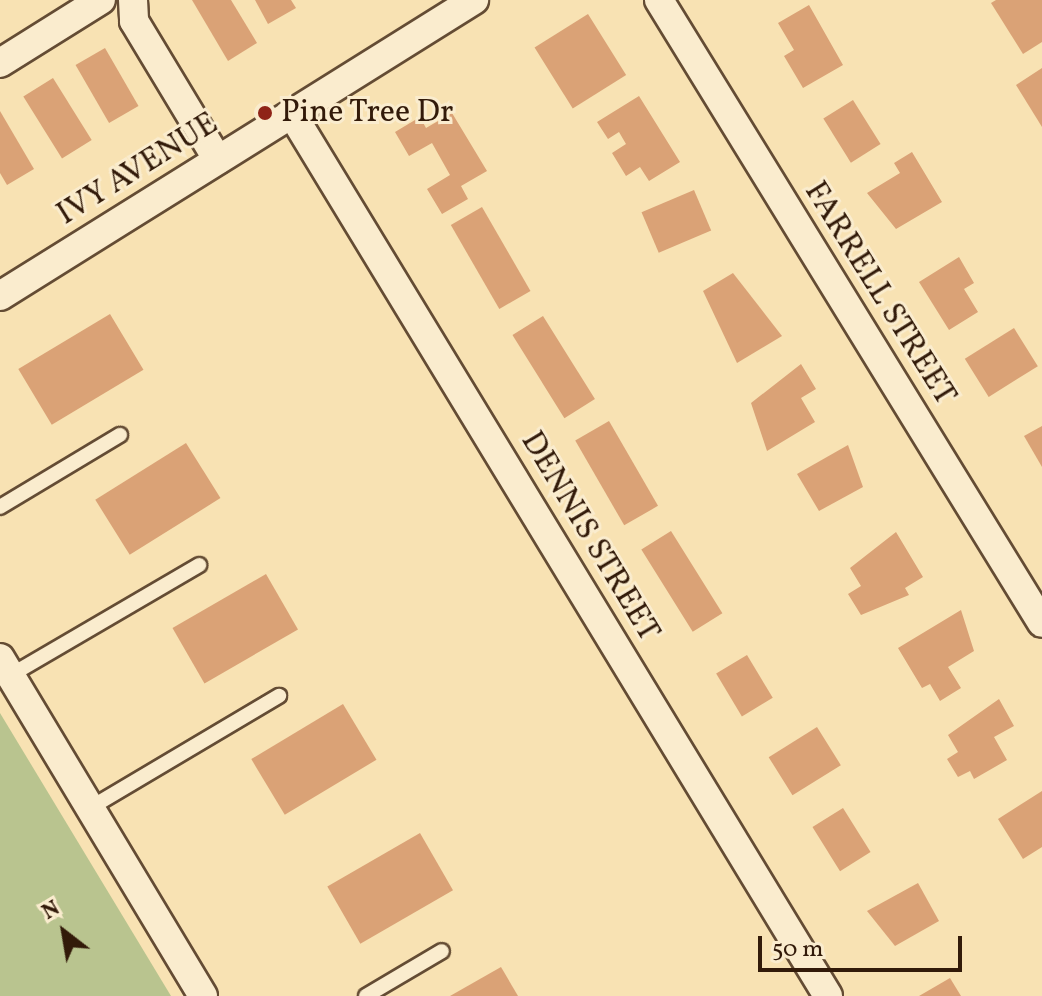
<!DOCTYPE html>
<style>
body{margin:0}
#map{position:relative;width:1042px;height:996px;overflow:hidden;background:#f8e2b3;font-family:Vollkorn,serif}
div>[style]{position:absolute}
.green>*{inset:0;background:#b9c48f}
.building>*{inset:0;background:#daa276;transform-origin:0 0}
.roads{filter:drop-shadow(2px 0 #644c34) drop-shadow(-2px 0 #644c34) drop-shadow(0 2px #644c34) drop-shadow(0 -2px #644c34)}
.lane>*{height:14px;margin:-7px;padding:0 7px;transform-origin:7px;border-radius:7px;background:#faecce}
.street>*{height:28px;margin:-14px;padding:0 14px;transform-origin:14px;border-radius:14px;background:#faecce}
.dots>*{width:22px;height:22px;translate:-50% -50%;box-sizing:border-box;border:4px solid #faecce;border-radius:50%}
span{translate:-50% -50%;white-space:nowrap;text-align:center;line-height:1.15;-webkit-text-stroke:6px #faecce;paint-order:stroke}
.poi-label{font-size:32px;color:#321a09}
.left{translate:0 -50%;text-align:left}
.street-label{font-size:32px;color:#321a09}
.north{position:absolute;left:24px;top:892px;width:80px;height:80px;-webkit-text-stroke:6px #faecce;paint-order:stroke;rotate:329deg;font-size:22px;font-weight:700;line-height:32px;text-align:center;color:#321a09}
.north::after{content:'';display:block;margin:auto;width:28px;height:36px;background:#321a09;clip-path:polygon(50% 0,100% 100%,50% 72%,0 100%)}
.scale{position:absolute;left:758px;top:936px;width:204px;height:36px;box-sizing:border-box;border:4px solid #321a09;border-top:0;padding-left:10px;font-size:24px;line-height:28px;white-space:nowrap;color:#321a09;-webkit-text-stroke:6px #faecce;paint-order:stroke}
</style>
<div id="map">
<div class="green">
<i style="clip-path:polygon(0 713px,171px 996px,0 996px)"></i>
</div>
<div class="building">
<i style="clip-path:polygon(192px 0,231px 0,257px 43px,228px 61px)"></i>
<i style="clip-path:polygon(255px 0,291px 0,296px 8px,268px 24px)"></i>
<i style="clip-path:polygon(996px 0,1042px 0,1042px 42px,1023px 54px,991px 3px)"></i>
<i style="clip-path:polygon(809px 5px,843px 65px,803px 88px,784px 56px,794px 50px,778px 23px)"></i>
<i style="left:588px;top:14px;width:72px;height:63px;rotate:58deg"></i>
<i style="left:105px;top:48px;width:67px;height:34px;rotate:60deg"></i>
<i style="clip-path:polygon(1042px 68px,1042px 127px,1016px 85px)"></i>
<i style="left:53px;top:78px;width:73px;height:35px;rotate:58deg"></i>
<i style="clip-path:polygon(639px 96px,680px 162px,649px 181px,640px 167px,626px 176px,612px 153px,626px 144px,619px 132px,608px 139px,597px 122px)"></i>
<i style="left:853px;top:100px;width:52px;height:35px;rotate:58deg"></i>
<i style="clip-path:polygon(0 111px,34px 169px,7px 185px,0 173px)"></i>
<i style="clip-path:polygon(452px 113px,487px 171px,461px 186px,468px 199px,442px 214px,427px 189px,450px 175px,432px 143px,409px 156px,395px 132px,420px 117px,426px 128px)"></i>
<i style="clip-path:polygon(912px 152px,942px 202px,896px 229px,867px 193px,900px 173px,894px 163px)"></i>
<i style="left:694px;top:190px;width:44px;height:57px;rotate:67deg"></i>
<i style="left:482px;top:207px;width:97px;height:36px;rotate:60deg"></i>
<i style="clip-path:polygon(959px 257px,974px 283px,964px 289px,978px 312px,949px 330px,919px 282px)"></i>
<i style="clip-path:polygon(733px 273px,782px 336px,737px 363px,703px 291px)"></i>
<i style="left:110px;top:314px;width:65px;height:107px;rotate:59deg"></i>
<i style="left:543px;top:316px;width:98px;height:36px;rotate:58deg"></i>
<i style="left:1014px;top:328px;width:45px;height:58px;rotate:58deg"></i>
<i style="clip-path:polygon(801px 364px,816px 389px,801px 398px,815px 422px,767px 451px,751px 403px)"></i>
<i style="left:609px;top:421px;width:98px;height:39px;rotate:60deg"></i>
<i style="clip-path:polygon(1042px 426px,1042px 467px,1024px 436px)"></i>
<i style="left:186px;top:443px;width:65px;height:107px;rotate:58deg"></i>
<i style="clip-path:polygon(848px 445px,863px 487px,819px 511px,797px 474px)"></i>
<i style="left:671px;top:531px;width:97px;height:35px;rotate:58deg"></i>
<i style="clip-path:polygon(896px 532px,923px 577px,905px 588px,909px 595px,861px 615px,848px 594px,861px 586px,850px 568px)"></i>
<i style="left:266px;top:574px;width:64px;height:108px;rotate:60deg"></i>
<i style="clip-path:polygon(961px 610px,974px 651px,948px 667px,961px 688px,940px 701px,930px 684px,922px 688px,898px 648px)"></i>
<i style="left:747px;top:655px;width:50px;height:36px;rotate:59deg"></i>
<i style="clip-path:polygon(999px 699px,1014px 726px,994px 737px,1007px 760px,974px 779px,970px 771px,958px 777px,947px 759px,958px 752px,948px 735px)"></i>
<i style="left:343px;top:704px;width:65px;height:107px;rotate:59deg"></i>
<i style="left:817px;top:727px;width:45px;height:57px;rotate:58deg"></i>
<i style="clip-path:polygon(1042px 791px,1042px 847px,1023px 859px,998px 819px)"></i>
<i style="left:843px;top:808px;width:52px;height:36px;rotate:58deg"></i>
<i style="left:420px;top:833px;width:66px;height:107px;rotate:60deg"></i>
<i style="clip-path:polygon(918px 883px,939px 921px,895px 946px,867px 911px)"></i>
<i style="clip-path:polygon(501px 967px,518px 996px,450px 996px)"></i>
<i style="clip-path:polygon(950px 978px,961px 996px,919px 996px)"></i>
</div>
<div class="roads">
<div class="lane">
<i style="left:0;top:507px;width:140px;rotate:-31deg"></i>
<i style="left:11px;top:675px;width:218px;rotate:-30.3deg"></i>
<i style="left:90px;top:808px;width:220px;rotate:-30.7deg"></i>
<i style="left:366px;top:996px;width:88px;rotate:-30.6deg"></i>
</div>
<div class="street">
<i style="left:133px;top:0;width:21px;rotate:87deg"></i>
<i style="left:134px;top:21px;width:162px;rotate:58.9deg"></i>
<i style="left:659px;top:0;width:731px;rotate:58.42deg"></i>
<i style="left:0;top:63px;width:119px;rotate:-32deg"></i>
<i style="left:292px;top:114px;width:1032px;rotate:58.71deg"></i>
<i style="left:0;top:296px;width:559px;rotate:-31.98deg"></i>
<i style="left:0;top:658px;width:394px;rotate:59deg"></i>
</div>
</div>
<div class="dots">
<i style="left:265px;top:113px;background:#8f2418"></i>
</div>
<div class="poi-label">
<span class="left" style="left:281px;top:113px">Pine Tree Dr</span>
</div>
<div class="street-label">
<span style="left:138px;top:170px;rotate:-32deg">IVY AVENUE</span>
<span style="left:879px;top:294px;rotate:58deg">FARRELL STREET</span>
<span style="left:589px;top:537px;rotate:59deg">DENNIS STREET</span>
</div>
<div class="north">N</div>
<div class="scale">50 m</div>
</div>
